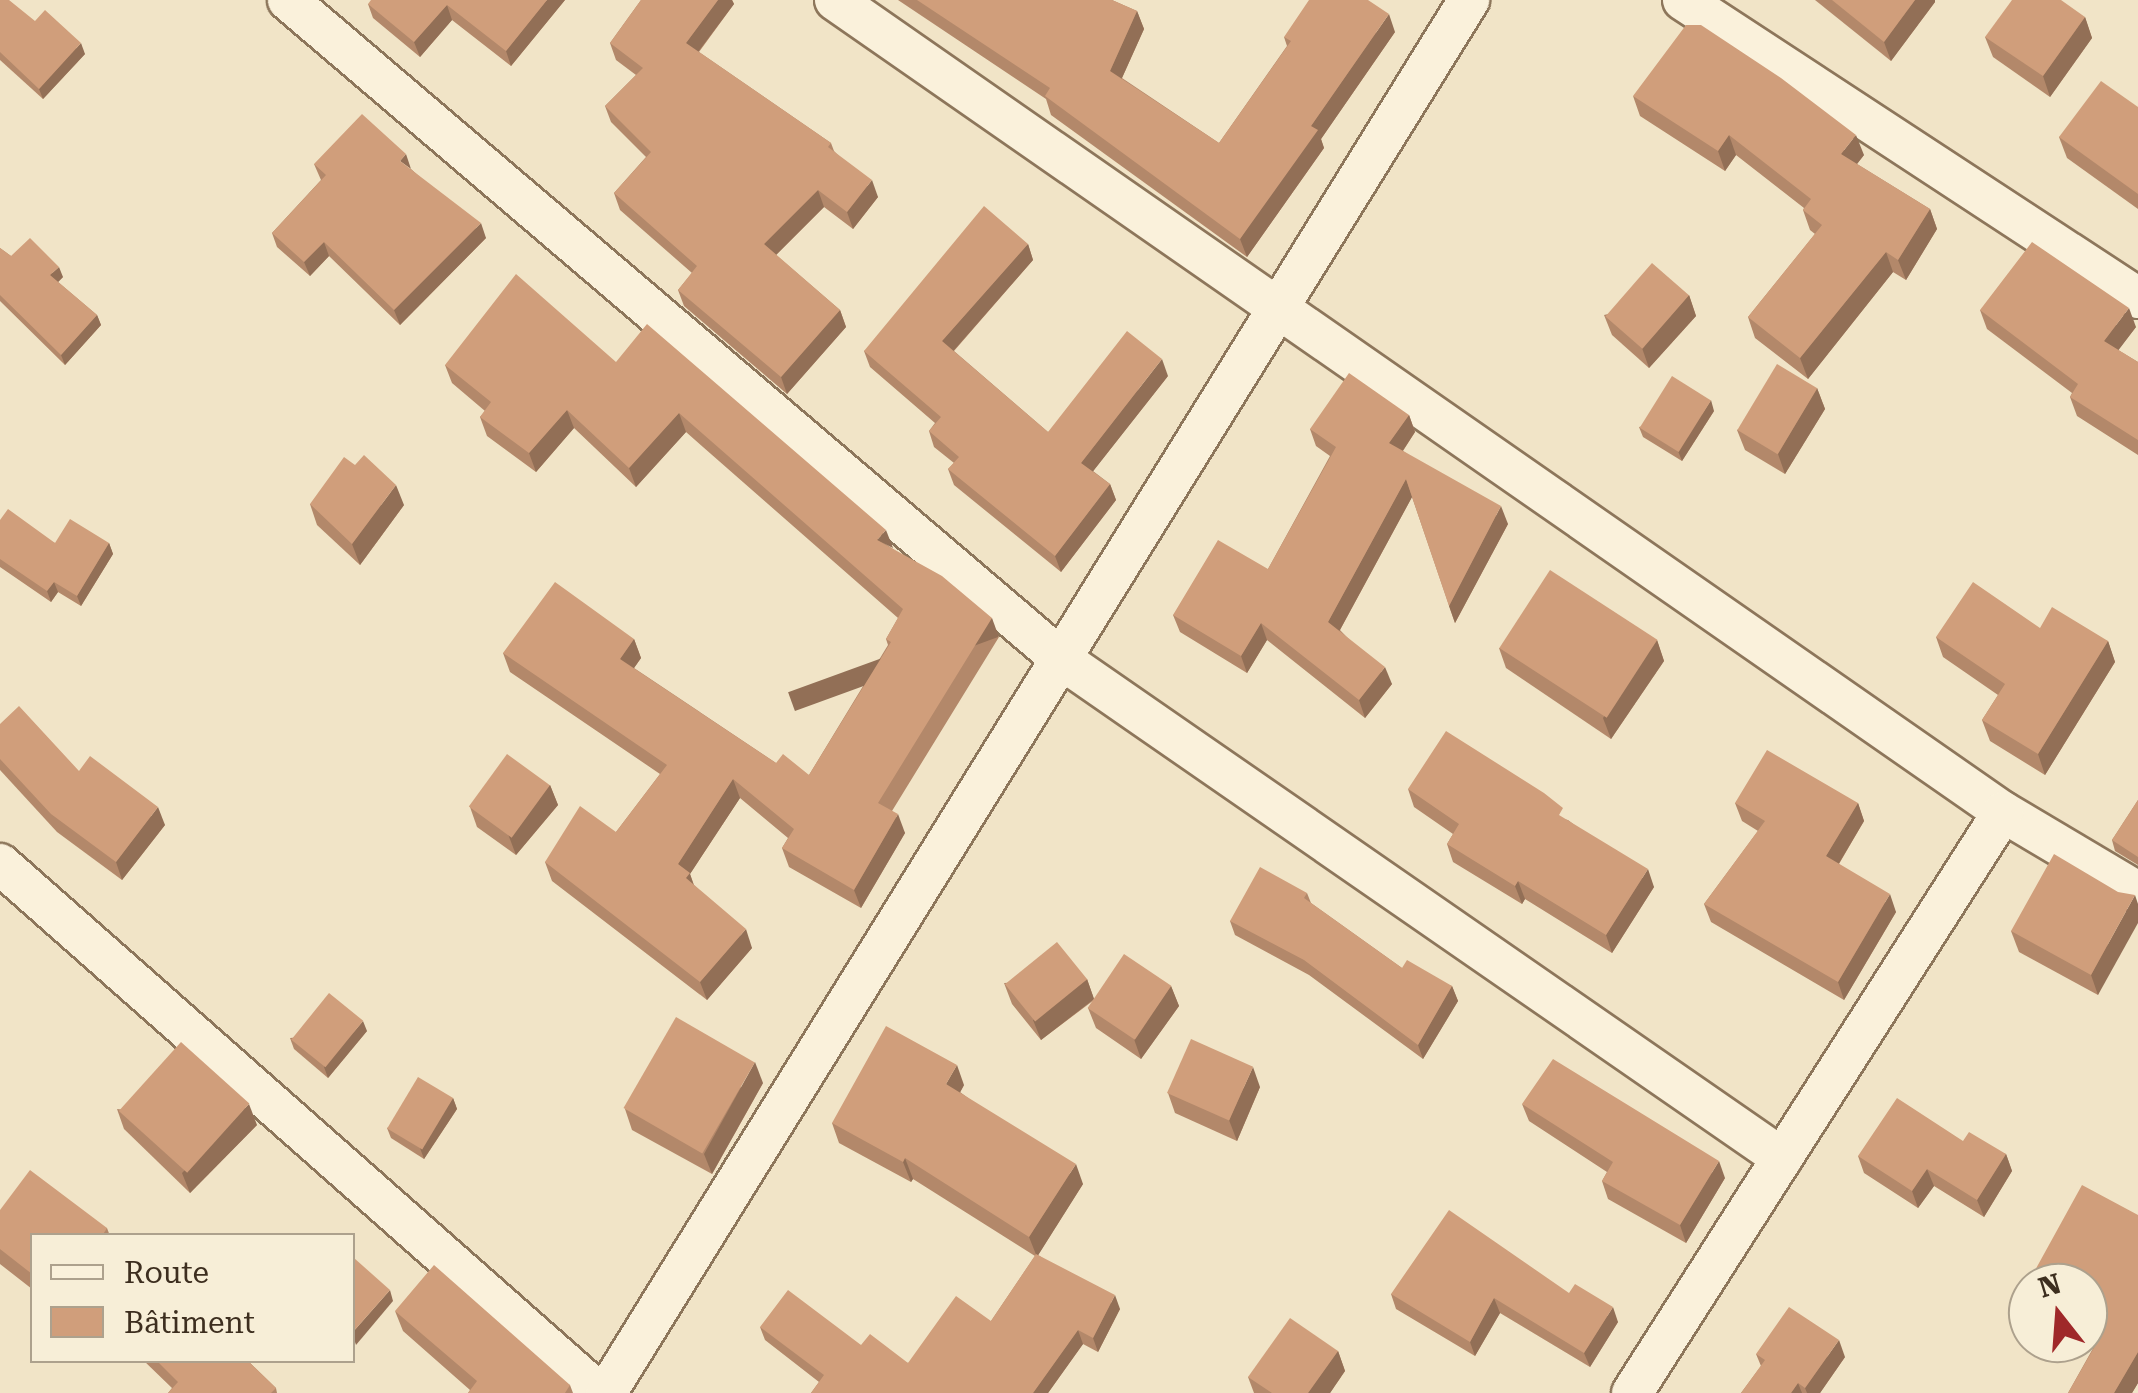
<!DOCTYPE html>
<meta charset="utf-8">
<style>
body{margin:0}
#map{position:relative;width:2138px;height:1393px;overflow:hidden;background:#f1e4c7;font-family:"Roboto Serif",serif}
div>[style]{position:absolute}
.roads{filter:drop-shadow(2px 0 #8d765b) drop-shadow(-2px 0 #8d765b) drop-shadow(0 2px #8d765b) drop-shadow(0 -2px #8d765b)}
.minor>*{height:40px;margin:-20px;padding:0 20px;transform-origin:20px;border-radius:20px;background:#faf1db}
.wall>*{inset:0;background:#b3886a}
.shaded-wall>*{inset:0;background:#926f56;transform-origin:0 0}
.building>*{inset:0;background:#d09e7b;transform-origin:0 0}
span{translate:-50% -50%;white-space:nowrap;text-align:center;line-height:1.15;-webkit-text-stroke:9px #f7eed7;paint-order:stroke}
.legend{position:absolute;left:30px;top:1233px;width:325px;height:130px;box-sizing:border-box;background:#f7eed7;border:2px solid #ada18d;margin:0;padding:12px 18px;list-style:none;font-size:30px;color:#3d2e1f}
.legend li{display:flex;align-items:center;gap:20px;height:50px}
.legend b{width:50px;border:2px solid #ada18d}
.north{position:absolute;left:2008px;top:1263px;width:100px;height:100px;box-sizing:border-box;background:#f7eed7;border:2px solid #ada18d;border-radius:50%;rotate:343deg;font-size:28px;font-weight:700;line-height:40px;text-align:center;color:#3d2e1f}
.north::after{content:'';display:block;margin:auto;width:35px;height:45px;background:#9f2829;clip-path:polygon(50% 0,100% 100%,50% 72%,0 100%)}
</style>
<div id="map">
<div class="roads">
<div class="minor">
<i style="left:288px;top:0;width:1016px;rotate:40.45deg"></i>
<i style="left:1061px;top:659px;width:877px;rotate:34.69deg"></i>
<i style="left:835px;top:0;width:1423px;rotate:34.81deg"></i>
<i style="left:2003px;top:812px;width:157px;rotate:30.7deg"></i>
<i style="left:1683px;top:0;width:544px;rotate:33.22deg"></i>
<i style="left:0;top:864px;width:799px;rotate:41.45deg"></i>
<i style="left:606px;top:1393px;width:1639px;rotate:-58.22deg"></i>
<i style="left:1632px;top:1393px;width:689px;rotate:-57.44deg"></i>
</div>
</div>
<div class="wall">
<i style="clip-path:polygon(0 0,85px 54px,43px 99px,0 60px)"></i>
<i style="clip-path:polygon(565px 0,511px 66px,452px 20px,420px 57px,373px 18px,368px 4px)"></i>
<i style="clip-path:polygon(641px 0,732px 0,734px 4px,699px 52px,831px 143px,834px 151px,878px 197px,853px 229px,824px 207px,776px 255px,840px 310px,846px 327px,787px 394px,684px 306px,678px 290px,692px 273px,620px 210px,614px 193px,646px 157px,611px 122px,605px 106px,636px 75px,616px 60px,610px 43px)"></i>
<i style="clip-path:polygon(898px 0,1112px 0,1137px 11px,1144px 29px,1122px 78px,1219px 143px,1287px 46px,1284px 37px,1395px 32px,1321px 139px,1324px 148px,1247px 257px,1051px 115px,1046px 99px)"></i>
<i style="clip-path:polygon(1815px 0,1935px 0,1935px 2px,1891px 61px)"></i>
<i style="clip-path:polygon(2085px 17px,2092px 38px,2050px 97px,1993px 57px,1985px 37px)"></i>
<i style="clip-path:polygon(1633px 96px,1864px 155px,1857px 164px,1930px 209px,1937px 229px,1906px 280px,1893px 272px,1808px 379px,1755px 338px,1748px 317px,1815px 234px,1810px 230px,1803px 210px,1804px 208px,1736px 155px,1725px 171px,1640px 116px)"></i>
<i style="clip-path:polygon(2138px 107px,2138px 209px,2067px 158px,2059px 137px)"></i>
<i style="clip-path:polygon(314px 164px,411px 169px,486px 238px,400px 325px,329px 256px,310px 276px,277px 247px,272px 233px,321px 180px)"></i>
<i style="clip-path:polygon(1028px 244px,1033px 260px,954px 351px,1048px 432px,1168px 376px,1093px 471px,1110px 484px,1116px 500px,1061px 572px,954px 485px,948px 469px,954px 463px,934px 447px,929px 431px,935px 423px,870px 367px,864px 351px)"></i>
<i style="clip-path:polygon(0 248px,11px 256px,63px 277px,58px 282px,97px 315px,101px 325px,65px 365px,0 301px)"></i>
<i style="clip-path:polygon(1689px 295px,1696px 316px,1649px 368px,1612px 335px,1604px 315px)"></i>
<i style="clip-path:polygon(1980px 310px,2136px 327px,2118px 350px,2138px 362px,2138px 455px,2077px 416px,2070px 397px,2072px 393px,1987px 329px)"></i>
<i style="clip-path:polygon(616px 362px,893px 549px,999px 637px,892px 811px,905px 833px,861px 908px,789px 867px,782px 848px,788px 838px,740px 798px,690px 874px,694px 885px,752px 948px,707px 1000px,552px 881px,545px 862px,616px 832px,660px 774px,510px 672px,503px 653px,634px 639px,641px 658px,634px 668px,776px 763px,809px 775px,888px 645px,886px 639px,898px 618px,686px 432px,636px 487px,574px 428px,536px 472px,487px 436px,480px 417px,485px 411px,452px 383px,445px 365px)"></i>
<i style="clip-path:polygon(1817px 388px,1825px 409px,1785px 474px,1745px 450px,1737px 430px)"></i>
<i style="clip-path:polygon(1714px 411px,1682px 461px,1643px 437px,1639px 427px)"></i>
<i style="clip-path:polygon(1409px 415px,1415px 432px,1403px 451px,1508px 524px,1455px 623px,1412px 497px,1340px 630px,1392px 684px,1365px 718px,1267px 640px,1247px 673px,1180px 632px,1173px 615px,1268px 569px,1330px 456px,1316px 446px,1310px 429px)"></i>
<i style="clip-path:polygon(310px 504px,404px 505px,360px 565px,317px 525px)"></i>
<i style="clip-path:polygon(0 520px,55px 543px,109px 543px,113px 554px,81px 606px,58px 592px,51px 602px,0 567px)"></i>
<i style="clip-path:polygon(2040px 628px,2108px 641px,2115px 662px,2045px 775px,1990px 741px,1982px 720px,1998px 695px,1943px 657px,1936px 637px)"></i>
<i style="clip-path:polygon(1657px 640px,1664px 661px,1611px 739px,1506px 668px,1499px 648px)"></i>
<i style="clip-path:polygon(0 724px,165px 825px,122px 880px,57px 832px,0 770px)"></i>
<i style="clip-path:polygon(550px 785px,558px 805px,516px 855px,477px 827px,470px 807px)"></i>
<i style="clip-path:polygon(1408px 789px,1568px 820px,1654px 887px,1612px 953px,1525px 899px,1522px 904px,1453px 862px,1447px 844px,1453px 834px,1414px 807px)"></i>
<i style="clip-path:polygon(2138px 800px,2138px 865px,2115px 851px,2112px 840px)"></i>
<i style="clip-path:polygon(1735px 803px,1858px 803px,1864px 821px,1839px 864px,1896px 912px,1844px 1000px,1711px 922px,1704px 904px,1758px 831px,1742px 821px)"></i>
<i style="clip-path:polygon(2118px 892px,2098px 995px,2019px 952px,2011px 931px)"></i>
<i style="clip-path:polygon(1307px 893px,1311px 903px,1402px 968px,1452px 986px,1458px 1001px,1423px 1059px,1309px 975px,1235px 935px,1230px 921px)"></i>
<i style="clip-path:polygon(1087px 979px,1094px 999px,1171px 986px,1179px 1006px,1141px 1059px,1096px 1028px,1088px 1008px,1094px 1000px,1041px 1040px,1012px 1004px,1004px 983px)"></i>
<i style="clip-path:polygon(367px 1031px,328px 1078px,294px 1049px,290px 1038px)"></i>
<i style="clip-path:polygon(763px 1083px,712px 1174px,632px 1130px,625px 1109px)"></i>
<i style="clip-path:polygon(964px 1085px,960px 1092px,1083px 1184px,1038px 1255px,1120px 1309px,1098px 1352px,1083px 1344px,1048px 1393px,811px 1393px,819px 1382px,765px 1340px,760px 1327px,861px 1345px,908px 1363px,991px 1321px,1035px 1256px,913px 1179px,911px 1182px,839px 1143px,832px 1123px)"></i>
<i style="clip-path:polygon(1260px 1087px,1237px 1141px,1175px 1113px,1168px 1093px)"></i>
<i style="clip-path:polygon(453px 1098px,457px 1109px,424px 1159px,391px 1138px,387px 1128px)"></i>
<i style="clip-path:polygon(1522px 1104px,1725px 1178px,1686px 1243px,1608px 1199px,1602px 1181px,1607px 1172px,1529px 1121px)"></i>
<i style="clip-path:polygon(117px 1109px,257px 1125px,190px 1193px,124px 1129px)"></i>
<i style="clip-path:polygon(1963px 1141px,2006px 1154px,2012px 1171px,1984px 1217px,1934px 1186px,1918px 1208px,1864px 1173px,1858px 1156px)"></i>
<i style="clip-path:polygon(0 1210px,107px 1228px,110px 1236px,32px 1236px,32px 1289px,0 1264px)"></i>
<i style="clip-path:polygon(2138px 1215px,2138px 1383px,2132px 1393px,2068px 1393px,2096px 1343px,2088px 1338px,2088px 1283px)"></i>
<i style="clip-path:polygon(1569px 1293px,1618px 1322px,1590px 1367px,1500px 1313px,1475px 1356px,1396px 1309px,1391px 1294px)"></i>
<i style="clip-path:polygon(395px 1311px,570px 1385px,573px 1393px,468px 1393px,470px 1390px,403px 1331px)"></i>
<i style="clip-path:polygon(1338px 1351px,1345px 1371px,1330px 1393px,1254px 1393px,1248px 1377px)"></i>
<i style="clip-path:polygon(1756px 1354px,1845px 1357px,1820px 1393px,1741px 1393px,1761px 1366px)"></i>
<i style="clip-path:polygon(143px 1360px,247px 1360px,276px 1388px,277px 1393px,168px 1393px,172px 1388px)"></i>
</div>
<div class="shaded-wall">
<i style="clip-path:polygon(547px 0,565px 0,511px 66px,506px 51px)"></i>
<i style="clip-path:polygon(718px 0,732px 0,734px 4px,692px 60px,686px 43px)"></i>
<i style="clip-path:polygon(1915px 0,1935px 0,1935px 2px,1891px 61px,1884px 42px)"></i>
<i style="clip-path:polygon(447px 5px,452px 20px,420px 57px,414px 42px)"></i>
<i style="clip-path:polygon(1137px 11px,1144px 29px,1117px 89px,1110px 71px)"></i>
<i style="clip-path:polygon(1389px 14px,1395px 32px,1321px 139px,1324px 148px,1247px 257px,1240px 239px,1311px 126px)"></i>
<i style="clip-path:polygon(2085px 17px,2092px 38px,2050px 97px,2043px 76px)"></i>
<i style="clip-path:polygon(81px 43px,85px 54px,43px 99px,39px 89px)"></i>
<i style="clip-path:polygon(1729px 135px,1736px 155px,1725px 171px,1718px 151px)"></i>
<i style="clip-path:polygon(1856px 135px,1864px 155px,1849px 174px,1841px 154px)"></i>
<i style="clip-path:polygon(406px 154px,411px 169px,400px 161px)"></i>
<i style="clip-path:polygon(872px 180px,878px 197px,853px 229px,847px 212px)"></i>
<i style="clip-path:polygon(818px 190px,824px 207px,770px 261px,764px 244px)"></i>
<i style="clip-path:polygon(1930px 209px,1937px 229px,1906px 280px,1898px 260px)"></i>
<i style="clip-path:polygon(481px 223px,486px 238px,400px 325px,394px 310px)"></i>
<i style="clip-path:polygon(324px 242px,329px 256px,310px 276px,304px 262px)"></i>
<i style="clip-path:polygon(1028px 244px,1033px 260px,948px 357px,942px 341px)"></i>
<i style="clip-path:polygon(1886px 252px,1893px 272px,1808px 379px,1800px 358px)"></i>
<i style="clip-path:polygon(59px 267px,63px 277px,54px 286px,50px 275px)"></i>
<i style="clip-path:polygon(1689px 295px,1696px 316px,1649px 368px,1642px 348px)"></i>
<i style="clip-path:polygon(2129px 308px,2136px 327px,2111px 360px,2104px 341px)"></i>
<i style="clip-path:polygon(840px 310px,846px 327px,787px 394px,781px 377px)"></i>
<i style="clip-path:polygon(97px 315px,101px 325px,65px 365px,61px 355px)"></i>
<i style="clip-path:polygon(1162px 359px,1168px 376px,1087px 479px,1081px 463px)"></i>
<i style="clip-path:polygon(1817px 388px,1825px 409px,1785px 474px,1778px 454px)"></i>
<i style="clip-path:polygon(1711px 400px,1714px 411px,1682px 461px,1678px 451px)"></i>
<i style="clip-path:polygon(567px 410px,574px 428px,536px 472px,529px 453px)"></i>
<i style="clip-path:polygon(679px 413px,686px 432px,636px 487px,629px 468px)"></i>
<i style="clip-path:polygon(1409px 415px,1415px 432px,1396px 461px,1389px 443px)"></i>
<i style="clip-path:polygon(1406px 479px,1412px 497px,1335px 639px,1328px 622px)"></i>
<i style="clip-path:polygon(1110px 484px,1116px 500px,1061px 572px,1055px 556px)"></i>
<i style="clip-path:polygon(396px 485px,404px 505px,360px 565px,352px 544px)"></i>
<i style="clip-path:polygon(1501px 506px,1508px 524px,1455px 623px,1449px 606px)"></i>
<i style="clip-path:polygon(886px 530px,893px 548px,877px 540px)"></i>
<i style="clip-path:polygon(109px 543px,113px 554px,81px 606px,77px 596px)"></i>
<i style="clip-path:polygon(54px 582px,58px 592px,51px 602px,47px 591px)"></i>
<i style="left:992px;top:618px;width:20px;height:217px;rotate:70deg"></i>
<i style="clip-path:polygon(1261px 623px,1267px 640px,1247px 673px,1241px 656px)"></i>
<i style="clip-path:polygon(634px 639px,641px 658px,627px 678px,620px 659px)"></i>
<i style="clip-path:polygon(1657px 640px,1664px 661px,1611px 739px,1603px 718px)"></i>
<i style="clip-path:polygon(2108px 641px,2115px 662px,2045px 775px,2038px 754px)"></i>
<i style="clip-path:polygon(1385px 667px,1392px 684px,1365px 718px,1359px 700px)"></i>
<i style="clip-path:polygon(733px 779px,740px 798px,690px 874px,696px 892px,693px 897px,678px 864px)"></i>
<i style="clip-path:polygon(550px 785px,558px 805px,516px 855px,508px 834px)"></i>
<i style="clip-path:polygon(1858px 803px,1864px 821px,1832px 875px,1826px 856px)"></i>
<i style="clip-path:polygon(158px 807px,165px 825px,122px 880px,116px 862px)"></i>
<i style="clip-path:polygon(898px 814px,905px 833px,861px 908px,854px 890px)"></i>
<i style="clip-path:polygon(1648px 869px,1654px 887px,1612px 953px,1606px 935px)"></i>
<i style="clip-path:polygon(1518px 881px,1525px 899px,1522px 904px,1515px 886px)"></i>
<i style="clip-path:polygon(1890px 894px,1896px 912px,1844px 1000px,1838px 982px)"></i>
<i style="clip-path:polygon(2135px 895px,2138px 904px,2138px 923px,2098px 995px,2091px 975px)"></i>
<i style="clip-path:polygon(746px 929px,752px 948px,707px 1000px,700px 982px)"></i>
<i style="clip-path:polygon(1087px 979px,1094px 999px,1041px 1040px,1033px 1020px)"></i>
<i style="clip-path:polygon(1171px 986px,1179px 1006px,1141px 1059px,1134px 1039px)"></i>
<i style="clip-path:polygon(1452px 986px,1458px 1001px,1423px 1059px,1418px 1045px)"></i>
<i style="clip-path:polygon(363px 1021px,367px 1031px,328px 1078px,324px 1067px)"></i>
<i style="clip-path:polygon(755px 1062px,763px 1083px,712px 1174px,704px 1154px)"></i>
<i style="clip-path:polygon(957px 1065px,964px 1085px,954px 1104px,946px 1084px)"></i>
<i style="clip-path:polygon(1253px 1067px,1260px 1087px,1237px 1141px,1229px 1120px)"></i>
<i style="clip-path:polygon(453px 1098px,457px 1109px,424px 1159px,420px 1148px)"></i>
<i style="clip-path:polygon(249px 1104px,257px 1125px,190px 1193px,182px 1173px)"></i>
<i style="clip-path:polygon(2006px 1154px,2012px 1171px,1984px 1217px,1977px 1200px)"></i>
<i style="clip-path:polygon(905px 1158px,913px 1179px,911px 1182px,903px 1162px)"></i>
<i style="clip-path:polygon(1719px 1161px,1725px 1178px,1686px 1243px,1680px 1225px)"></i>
<i style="clip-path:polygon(1076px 1164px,1083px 1184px,1037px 1257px,1029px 1237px)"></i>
<i style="clip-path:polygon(1927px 1169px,1934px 1186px,1918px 1208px,1912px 1191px)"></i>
<i style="clip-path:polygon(390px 1290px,393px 1301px,356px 1345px,352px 1333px)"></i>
<i style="clip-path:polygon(1115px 1295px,1120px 1309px,1098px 1352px,1093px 1338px)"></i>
<i style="clip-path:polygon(1494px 1298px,1500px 1313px,1475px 1356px,1470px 1342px)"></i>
<i style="clip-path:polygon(1613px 1307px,1618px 1322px,1590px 1367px,1584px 1353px)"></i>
<i style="clip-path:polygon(1078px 1330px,1083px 1344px,1048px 1393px,1033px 1393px)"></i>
<i style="clip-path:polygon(1839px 1340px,1845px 1357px,1820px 1393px,1807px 1393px,1805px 1388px)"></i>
<i style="clip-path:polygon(1338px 1351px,1345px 1371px,1330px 1393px,1308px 1393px)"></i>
<i style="clip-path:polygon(2138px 1352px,2138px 1383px,2132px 1393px,2114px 1393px)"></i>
<i style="clip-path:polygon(1798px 1383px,1802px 1393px,1791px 1393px)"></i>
</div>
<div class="building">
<i style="clip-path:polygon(0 0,9px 0,35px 21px,45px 10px,81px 43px,39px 89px,0 52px)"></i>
<i style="clip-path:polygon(371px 0,547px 0,506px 51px,447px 5px,414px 42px,368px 4px)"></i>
<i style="clip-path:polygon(641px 0,718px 0,686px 43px,831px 143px,828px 147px,872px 180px,847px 212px,818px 190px,764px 244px,840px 310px,781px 377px,678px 290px,697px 266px,614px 193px,651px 152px,605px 106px,643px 68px,610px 43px)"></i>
<i style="clip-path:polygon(917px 0,1112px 0,1137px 11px,1110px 71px,1219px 143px,1291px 41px,1284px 37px,1309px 0,1368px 0,1389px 14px,1311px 126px,1318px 130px,1240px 239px,1045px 96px,1050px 88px)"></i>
<i style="clip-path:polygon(1832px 0,1915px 0,1884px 42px)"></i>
<i style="clip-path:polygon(2012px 0,2061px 0,2085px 17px,2043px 76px,1985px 37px)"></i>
<i style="clip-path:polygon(1686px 25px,1701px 25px,1781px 78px,1856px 135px,1841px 154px,1930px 209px,1898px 260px,1886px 252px,1800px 358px,1748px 317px,1822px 225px,1803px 210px,1811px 199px,1729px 135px,1718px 151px,1633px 96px)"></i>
<i style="clip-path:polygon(2101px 81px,2138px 107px,2138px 194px,2059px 137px)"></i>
<i style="clip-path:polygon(362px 114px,406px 154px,400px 161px,481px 223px,394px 310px,324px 242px,304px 262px,272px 233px,326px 175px,314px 164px)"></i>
<i style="clip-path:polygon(984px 206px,1028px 244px,942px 341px,1048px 432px,1127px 331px,1162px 359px,1081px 463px,1110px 484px,1055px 556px,948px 469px,959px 457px,929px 431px,941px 417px,864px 351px)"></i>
<i style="clip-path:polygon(30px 238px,59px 267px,50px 275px,97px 315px,61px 355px,0 295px,0 248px,11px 256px)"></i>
<i style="clip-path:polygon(2032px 242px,2129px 308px,2104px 341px,2138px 362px,2138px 440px,2070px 397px,2078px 384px,1980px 310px)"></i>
<i style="left:1652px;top:263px;width:49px;height:71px;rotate:41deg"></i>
<i style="clip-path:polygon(516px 274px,616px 362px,647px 324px,886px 530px,877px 540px,942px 576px,992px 618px,878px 803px,898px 814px,854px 890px,782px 848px,794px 829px,733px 779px,678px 864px,690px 873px,686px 878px,746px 929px,700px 982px,545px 862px,580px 806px,616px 832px,667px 765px,503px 653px,555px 582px,634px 639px,620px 659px,776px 763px,783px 754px,809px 775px,891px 642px,886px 639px,903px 609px,679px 413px,629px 468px,567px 410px,529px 453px,480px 417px,491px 402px,445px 365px)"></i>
<i style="left:1777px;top:364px;width:47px;height:77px;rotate:31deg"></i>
<i style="clip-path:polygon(1349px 373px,1409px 415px,1389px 443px,1501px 506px,1449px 606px,1406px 479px,1328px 622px,1385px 667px,1359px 700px,1261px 623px,1241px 656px,1173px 615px,1218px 540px,1268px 569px,1336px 447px,1310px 429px)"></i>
<i style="left:1672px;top:376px;width:46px;height:61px;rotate:32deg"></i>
<i style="clip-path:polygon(364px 455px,396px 485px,352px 544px,310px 504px,344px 457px,355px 465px)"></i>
<i style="clip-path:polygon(8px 509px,55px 543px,70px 519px,109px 543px,77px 596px,54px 582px,47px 591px,0 559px,0 520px)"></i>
<i style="left:1550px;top:570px;width:128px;height:93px;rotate:33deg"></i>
<i style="clip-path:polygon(1973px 582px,2040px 628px,2052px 607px,2108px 641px,2038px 754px,1982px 720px,2005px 684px,1936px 637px)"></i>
<i style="clip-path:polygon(19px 706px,79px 771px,90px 756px,158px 807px,116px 862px,51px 814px,0 759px,0 724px)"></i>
<i style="clip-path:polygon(1446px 731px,1544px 793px,1563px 808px,1559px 815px,1648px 869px,1606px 935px,1518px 881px,1515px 886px,1447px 844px,1459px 824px,1408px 789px)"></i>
<i style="clip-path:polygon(1767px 750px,1858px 803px,1826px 856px,1890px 894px,1838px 982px,1704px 904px,1765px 821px,1735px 803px)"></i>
<i style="left:507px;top:754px;width:53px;height:65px;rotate:36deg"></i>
<i style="clip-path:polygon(2138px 800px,2138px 857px,2112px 840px)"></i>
<i style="clip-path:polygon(2054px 854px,2118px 892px,2135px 895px,2091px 975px,2011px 931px)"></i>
<i style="clip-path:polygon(1260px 867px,1307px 893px,1304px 898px,1402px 968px,1407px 960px,1452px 986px,1418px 1045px,1304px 960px,1230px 921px)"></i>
<i style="left:1057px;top:942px;width:48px;height:67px;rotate:51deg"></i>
<i style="left:1124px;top:954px;width:57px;height:65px;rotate:34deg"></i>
<i style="left:329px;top:993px;width:44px;height:60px;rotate:39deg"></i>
<i style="left:676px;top:1017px;width:91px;height:105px;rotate:30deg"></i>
<i style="clip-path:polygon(886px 1026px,957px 1065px,946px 1084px,1076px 1164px,1029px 1237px,905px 1158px,903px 1162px,832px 1123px)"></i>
<i style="left:1191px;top:1039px;width:68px;height:59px;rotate:24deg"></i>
<i style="left:181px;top:1042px;width:92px;height:93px;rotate:42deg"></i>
<i style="clip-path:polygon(1553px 1059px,1719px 1161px,1680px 1225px,1602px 1181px,1613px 1162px,1522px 1104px)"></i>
<i style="left:418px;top:1077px;width:41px;height:60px;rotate:31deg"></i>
<i style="clip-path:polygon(1897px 1098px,1963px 1141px,1969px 1132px,2006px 1154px,1977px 1200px,1927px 1169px,1912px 1191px,1858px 1156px)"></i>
<i style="clip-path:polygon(30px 1170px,107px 1228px,102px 1236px,32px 1236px,32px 1274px,0 1249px,0 1210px)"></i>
<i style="clip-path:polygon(2082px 1185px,2138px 1215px,2138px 1352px,2114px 1393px,2068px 1393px,2103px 1332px,2088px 1323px,2088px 1283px,2028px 1283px)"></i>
<i style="clip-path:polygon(1449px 1210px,1569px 1293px,1575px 1284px,1613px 1307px,1584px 1353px,1494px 1298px,1470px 1342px,1391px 1294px)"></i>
<i style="clip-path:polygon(1036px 1254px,1115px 1295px,1093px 1338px,1078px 1330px,1033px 1393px,811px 1393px,824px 1375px,760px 1327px,788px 1290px,861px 1345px,870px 1334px,908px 1363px,956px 1296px,991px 1321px)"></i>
<i style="clip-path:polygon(354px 1258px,390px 1290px,352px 1333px,352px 1260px)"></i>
<i style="clip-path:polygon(434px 1265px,570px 1385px,565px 1393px,468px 1393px,477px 1381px,395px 1311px)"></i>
<i style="clip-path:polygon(1789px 1307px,1839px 1340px,1805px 1388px,1798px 1383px,1791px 1393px,1741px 1393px,1765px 1360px,1756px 1354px)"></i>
<i style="clip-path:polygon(1290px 1318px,1338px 1351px,1308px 1393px,1272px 1393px,1248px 1377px)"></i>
<i style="clip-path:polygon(156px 1360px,247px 1360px,276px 1388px,271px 1393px,168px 1393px,178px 1382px)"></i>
</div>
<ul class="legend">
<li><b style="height:12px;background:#faf1db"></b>Route</li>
<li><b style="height:28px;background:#d09e7b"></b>Bâtiment</li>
</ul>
<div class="north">N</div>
</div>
